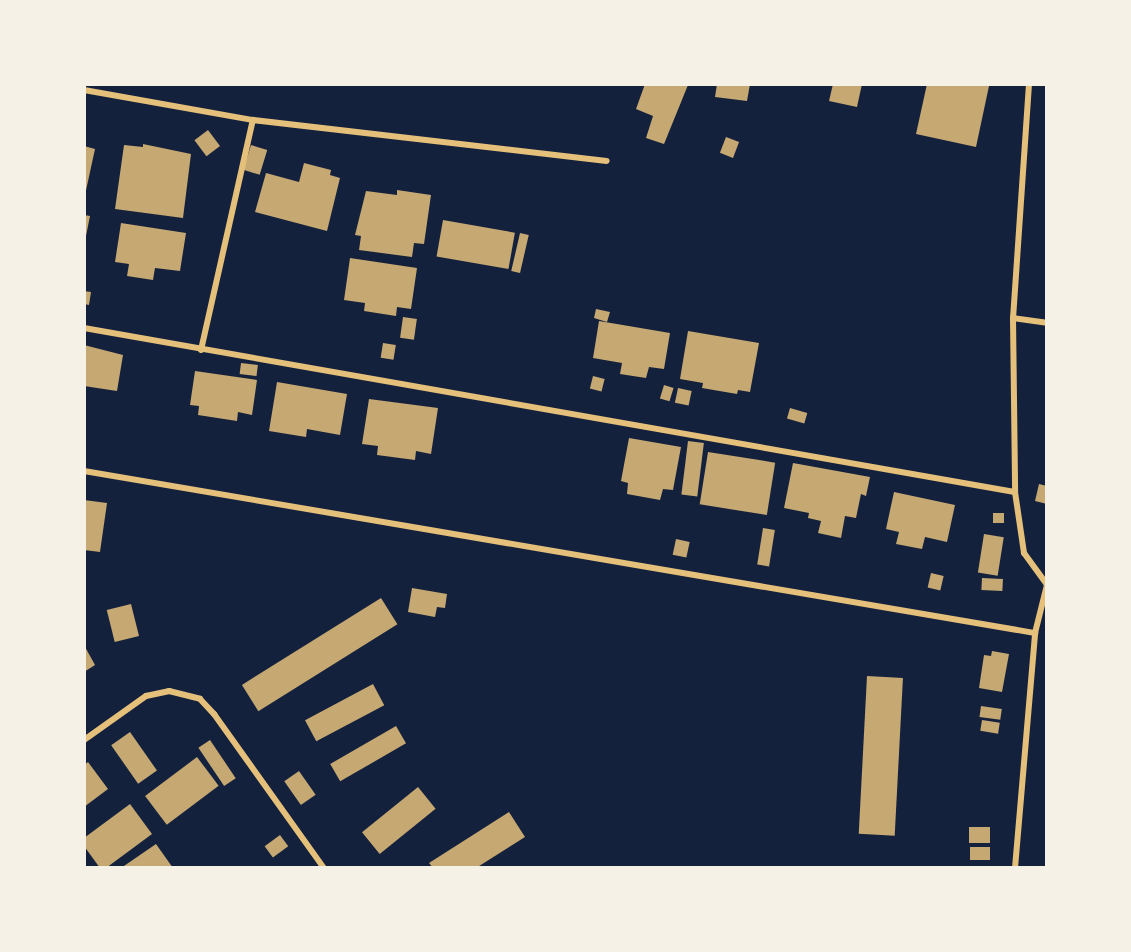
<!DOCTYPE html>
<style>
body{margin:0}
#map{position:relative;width:1131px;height:952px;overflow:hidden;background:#14213d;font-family:Jost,sans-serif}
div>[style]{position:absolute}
.building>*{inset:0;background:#c6a872;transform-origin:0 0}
.minor>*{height:6px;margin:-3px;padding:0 3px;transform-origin:3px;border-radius:3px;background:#e5c07b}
span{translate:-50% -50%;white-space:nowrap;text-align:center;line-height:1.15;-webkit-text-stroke:5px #f6f1e7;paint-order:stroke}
.frame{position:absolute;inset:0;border:86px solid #f6f1e7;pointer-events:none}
</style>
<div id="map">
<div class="building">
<i style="clip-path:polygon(645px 84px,688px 85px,664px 144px,646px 138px,653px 116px,636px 109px)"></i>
<i style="clip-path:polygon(717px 84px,750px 84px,747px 101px,715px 97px)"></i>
<i style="clip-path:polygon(833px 84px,862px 84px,857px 107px,829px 101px)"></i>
<i style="clip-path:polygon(927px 84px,989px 86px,976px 147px,916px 134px)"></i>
<i style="left:208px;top:130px;width:20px;height:17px;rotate:53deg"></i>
<i style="left:726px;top:137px;width:14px;height:17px;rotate:21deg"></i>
<i style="clip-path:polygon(143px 144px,191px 154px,183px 218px,115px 209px,124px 145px,143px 147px)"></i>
<i style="left:251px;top:145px;width:17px;height:26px;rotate:17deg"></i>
<i style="clip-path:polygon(84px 146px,95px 149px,85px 195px,84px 195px)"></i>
<i style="clip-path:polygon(304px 163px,331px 170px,330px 175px,340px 178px,327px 231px,255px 212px,266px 173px,299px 182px)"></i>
<i style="clip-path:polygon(397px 190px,431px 195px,424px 244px,414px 243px,412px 257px,359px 250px,361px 236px,355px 235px,366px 191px,397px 195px)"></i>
<i style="clip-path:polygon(84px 215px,90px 216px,85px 241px,84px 240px)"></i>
<i style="left:443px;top:220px;width:73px;height:37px;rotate:10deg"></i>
<i style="clip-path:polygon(121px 223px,186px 233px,180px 271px,155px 268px,153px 280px,127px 276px,129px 264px,115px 262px)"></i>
<i style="left:520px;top:233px;width:9px;height:39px;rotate:13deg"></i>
<i style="clip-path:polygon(350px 258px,417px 268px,411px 309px,397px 307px,396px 316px,364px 311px,365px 303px,344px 300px)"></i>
<i style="clip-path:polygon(84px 291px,91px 292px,89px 305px,84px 304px)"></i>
<i style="clip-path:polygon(596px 309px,610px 312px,607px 322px,594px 318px)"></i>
<i style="left:403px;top:317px;width:14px;height:21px;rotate:8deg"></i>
<i style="clip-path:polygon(599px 321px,670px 333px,664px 369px,649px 367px,646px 378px,620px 374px,622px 363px,593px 358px)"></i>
<i style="clip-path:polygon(688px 331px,759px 343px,750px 392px,738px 390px,737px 394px,702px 388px,703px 383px,680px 379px)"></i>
<i style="left:383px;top:343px;width:13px;height:15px;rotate:9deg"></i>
<i style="clip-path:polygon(84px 345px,123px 355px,117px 391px,84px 386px)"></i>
<i style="left:241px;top:363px;width:17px;height:11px;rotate:7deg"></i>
<i style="clip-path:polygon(195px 371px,257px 380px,252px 415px,238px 412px,237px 421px,198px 415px,199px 406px,190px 405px)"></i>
<i style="left:593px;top:376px;width:12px;height:13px;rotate:14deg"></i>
<i style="clip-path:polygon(277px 382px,347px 394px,340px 435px,307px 429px,306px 437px,269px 431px)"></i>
<i style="left:664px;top:385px;width:10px;height:14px;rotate:17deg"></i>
<i style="left:678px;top:388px;width:14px;height:15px;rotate:12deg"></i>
<i style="clip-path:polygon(369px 399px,438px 408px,431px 454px,416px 451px,415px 460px,377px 455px,378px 446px,362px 444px)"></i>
<i style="left:790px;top:408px;width:18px;height:11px;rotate:16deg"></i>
<i style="clip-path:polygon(629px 438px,681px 447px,673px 490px,663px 489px,660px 500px,627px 494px,628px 483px,621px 481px)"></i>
<i style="left:688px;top:441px;width:16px;height:54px;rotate:7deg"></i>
<i style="left:708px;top:452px;width:68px;height:53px;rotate:9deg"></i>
<i style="clip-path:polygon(793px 463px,870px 477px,866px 496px,861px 494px,856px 518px,845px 516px,841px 538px,818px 533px,821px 521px,808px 518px,809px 513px,784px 508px)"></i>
<i style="clip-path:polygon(1039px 484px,1047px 486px,1047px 504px,1035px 501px)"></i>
<i style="clip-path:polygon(894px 492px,955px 505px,947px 542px,925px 537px,922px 549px,896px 544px,899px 532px,886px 529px)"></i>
<i style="clip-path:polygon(84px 500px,107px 503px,100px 552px,84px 550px)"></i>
<i style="left:1004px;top:513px;width:10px;height:11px;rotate:90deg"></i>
<i style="left:763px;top:528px;width:12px;height:37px;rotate:9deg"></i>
<i style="left:984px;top:534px;width:20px;height:39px;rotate:9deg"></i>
<i style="left:676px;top:539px;width:14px;height:16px;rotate:12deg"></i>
<i style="left:931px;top:573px;width:13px;height:15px;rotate:13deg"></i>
<i style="left:982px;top:578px;width:21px;height:12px;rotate:3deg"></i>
<i style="clip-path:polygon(412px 588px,447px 594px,445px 608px,437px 607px,435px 617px,408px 612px)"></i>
<i style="left:381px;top:598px;width:31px;height:164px;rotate:58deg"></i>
<i style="left:131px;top:604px;width:33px;height:25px;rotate:76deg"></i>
<i style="clip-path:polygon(84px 645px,95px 665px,84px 672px)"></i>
<i style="clip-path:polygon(992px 651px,1009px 654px,1002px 692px,979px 688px,984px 655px,991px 656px)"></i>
<i style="left:867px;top:676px;width:36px;height:158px;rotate:3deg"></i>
<i style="left:373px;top:684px;width:24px;height:77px;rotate:62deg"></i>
<i style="left:981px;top:706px;width:21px;height:11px;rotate:8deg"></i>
<i style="left:982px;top:720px;width:18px;height:11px;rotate:9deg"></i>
<i style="left:396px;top:726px;width:20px;height:76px;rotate:60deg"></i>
<i style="left:130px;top:732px;width:47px;height:23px;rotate:55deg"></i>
<i style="left:210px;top:740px;width:46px;height:14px;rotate:56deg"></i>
<i style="left:197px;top:757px;width:36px;height:65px;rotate:53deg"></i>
<i style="clip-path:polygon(88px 762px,108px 789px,84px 807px,84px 765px)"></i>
<i style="left:299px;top:771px;width:29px;height:18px;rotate:55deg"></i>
<i style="left:418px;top:787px;width:28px;height:72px;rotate:51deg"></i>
<i style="clip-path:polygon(130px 804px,152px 834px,106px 868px,100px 868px,84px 846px,84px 838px)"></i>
<i style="clip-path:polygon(509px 812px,525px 837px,476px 868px,433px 868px,429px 863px)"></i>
<i style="left:969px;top:827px;width:21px;height:16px"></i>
<i style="left:280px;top:835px;width:14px;height:19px;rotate:54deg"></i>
<i style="clip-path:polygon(156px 844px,173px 868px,121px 868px)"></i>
<i style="left:970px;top:847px;width:20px;height:13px"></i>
</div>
<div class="minor">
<i style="left:1029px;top:84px;width:235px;rotate:93.9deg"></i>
<i style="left:1013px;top:318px;width:174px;rotate:89.3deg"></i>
<i style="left:1015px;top:492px;width:62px;rotate:81.6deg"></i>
<i style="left:1024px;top:553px;width:39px;rotate:54deg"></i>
<i style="left:84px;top:90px;width:172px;rotate:10.1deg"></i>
<i style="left:253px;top:120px;width:356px;rotate:6.6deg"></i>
<i style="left:1013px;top:318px;width:34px;rotate:8deg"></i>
<i style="left:84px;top:328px;width:945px;rotate:9.99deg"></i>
<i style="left:201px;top:350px;width:236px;rotate:-77.3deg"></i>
<i style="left:84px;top:471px;width:965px;rotate:9.67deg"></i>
<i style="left:84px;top:740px;width:76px;rotate:-35.4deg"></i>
<i style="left:146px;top:696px;width:24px;rotate:-12deg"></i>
<i style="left:169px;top:691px;width:32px;rotate:14deg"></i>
<i style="left:200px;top:699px;width:21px;rotate:47deg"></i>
<i style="left:214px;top:714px;width:189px;rotate:54.5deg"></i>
<i style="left:1015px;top:868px;width:236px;rotate:-85.1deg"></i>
<i style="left:1035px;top:633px;width:49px;rotate:-76deg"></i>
</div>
<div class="frame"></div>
</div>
